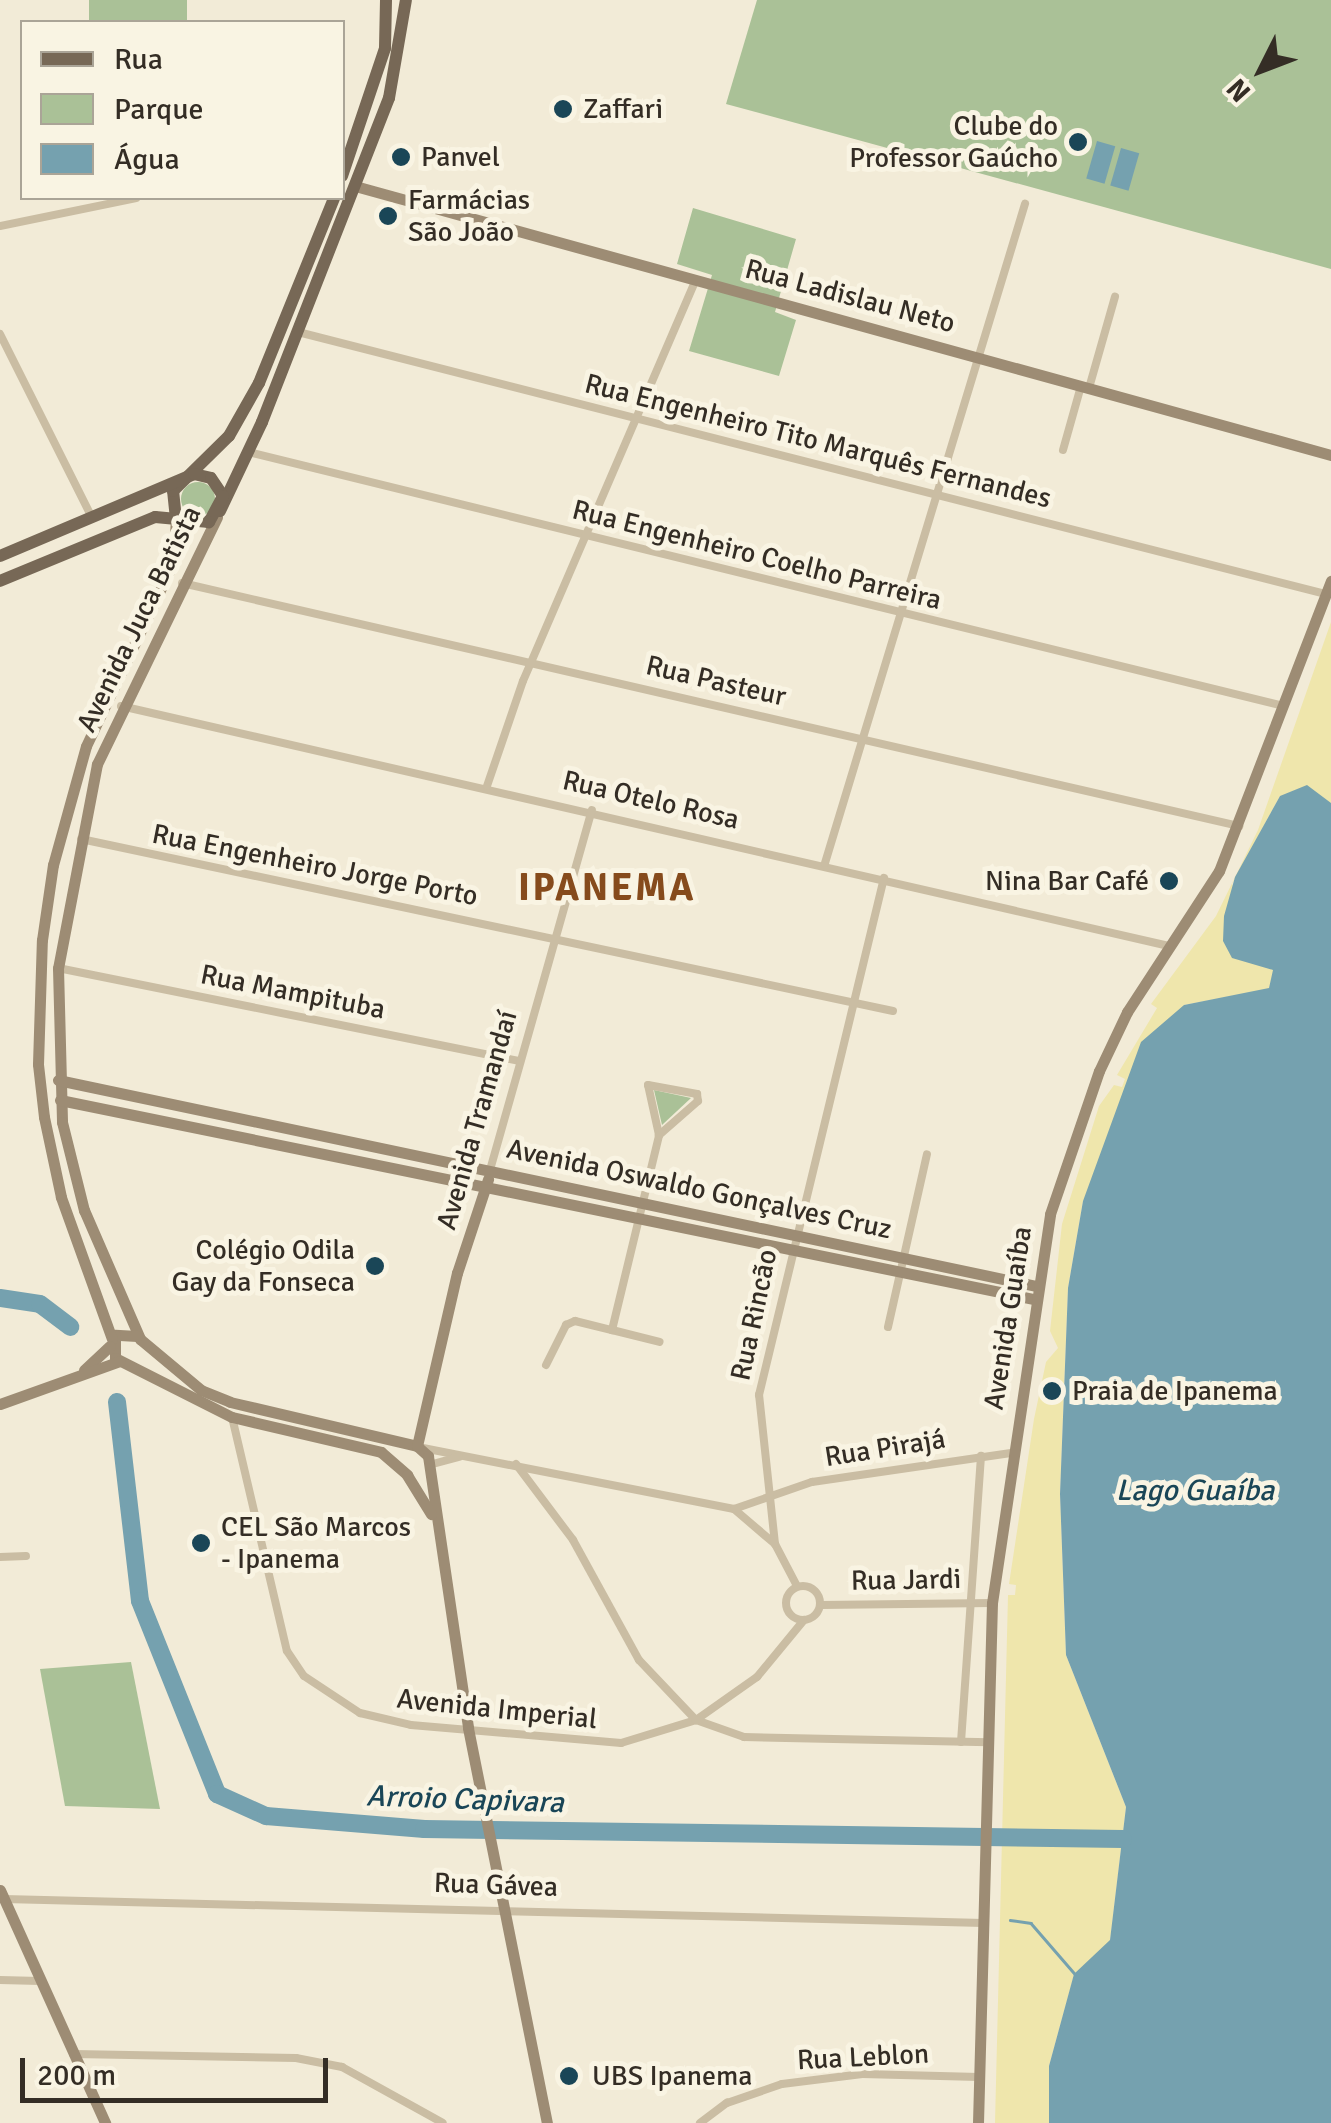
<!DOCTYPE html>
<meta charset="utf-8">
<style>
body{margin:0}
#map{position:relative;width:1331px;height:2123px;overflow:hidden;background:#f2ebd7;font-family:Signika,sans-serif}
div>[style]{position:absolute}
.green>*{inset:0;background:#aac197;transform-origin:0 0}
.round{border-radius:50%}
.sand>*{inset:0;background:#efe6ac}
.water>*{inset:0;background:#75a1af;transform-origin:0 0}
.stream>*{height:2.5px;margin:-1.25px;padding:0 1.25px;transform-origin:1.25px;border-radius:1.25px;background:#75a1af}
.river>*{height:18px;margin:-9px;padding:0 9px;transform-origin:9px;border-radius:9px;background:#75a1af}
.street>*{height:8px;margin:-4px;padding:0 4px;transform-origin:4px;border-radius:4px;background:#cabda3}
.street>.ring{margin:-4px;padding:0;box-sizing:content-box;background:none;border:8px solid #cabda3;border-radius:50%}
.secondary>*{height:11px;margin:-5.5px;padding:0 5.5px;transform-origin:5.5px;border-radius:5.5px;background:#9d8c74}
.primary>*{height:12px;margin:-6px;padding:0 6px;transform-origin:6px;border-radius:6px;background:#776856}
.dots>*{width:28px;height:28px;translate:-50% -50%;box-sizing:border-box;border:5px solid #f9f4e3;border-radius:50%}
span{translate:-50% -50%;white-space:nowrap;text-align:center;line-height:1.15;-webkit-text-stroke:10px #f9f4e3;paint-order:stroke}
.poi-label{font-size:28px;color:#342d25}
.left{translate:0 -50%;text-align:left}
.right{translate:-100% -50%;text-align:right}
.street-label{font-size:28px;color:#342d25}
.water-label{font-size:30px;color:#1a4657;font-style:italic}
.district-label{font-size:38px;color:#864b1c;font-weight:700;letter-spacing:2.5px}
.legend{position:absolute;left:20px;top:20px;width:325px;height:180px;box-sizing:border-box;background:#f9f4e3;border:2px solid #aaa497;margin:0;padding:12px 18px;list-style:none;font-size:30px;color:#342d25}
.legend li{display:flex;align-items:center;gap:20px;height:50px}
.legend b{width:50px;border:2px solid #aaa497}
.north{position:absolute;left:1211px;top:20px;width:100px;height:100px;-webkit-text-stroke:8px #f9f4e3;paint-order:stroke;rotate:228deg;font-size:28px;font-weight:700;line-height:40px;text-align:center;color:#342d25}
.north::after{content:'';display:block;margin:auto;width:35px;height:45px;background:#342d25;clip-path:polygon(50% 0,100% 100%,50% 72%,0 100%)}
.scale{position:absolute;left:20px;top:2058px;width:308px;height:45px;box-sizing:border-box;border:5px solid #342d25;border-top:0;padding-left:12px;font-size:30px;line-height:35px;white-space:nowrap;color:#342d25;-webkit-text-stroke:8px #f9f4e3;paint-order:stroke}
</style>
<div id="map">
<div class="green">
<i style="left:89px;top:0;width:98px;height:22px"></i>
<i style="clip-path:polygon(757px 0,1331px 0,1331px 269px,726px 104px)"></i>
<i style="clip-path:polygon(693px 208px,796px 239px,775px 312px,796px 320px,779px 376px,689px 351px,712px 275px,677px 264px)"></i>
<i class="round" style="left:181px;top:482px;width:34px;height:34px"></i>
<i style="clip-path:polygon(654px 1090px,691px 1098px,662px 1125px)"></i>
<i style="clip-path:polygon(131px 1662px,160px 1809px,65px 1806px,40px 1669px)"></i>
</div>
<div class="sand">
<i style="clip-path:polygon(1331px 622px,1331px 803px,1280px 796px,1232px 884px,1274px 970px,1269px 989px,1184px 1005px,1083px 1201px,1068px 1288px,1060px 1494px,1066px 1655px,1126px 1807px,1110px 1941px,1074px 1975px,1049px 2066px,1049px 2123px,995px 2123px,1008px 1595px,1015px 1595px,1016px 1585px,1009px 1584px,1034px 1419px,1046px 1362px,1058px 1348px,1050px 1331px,1062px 1224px,1099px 1106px,1114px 1085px,1122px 1087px,1125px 1079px,1117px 1075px,1157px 1008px,1151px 1004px,1216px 916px,1258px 830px)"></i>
</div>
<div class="water">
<i style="left:1097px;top:141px;width:19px;height:39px;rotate:16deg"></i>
<i style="left:1121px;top:148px;width:19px;height:39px;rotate:16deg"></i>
<i style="clip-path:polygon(1307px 785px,1331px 803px,1331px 2123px,1049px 2123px,1049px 2066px,1074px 1974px,1110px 1940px,1126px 1807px,1066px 1655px,1060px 1494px,1068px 1288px,1083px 1201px,1141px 1042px,1184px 1005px,1269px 988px,1273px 970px,1232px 958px,1223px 941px,1224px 916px,1235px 877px,1280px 796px)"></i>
</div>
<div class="stream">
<i style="left:1010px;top:1920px;width:21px;rotate:8deg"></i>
<i style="left:1031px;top:1923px;width:67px;rotate:49.2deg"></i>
</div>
<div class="river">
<i style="left:0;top:1298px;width:40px;rotate:8.5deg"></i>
<i style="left:40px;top:1304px;width:38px;rotate:37deg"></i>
<i style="left:117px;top:1402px;width:200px;rotate:83.4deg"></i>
<i style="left:140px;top:1601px;width:208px;rotate:68.2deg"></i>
<i style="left:217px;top:1794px;width:54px;rotate:24.2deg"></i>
<i style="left:266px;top:1816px;width:159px;rotate:4.7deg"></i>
<i style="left:424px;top:1829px;width:699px;rotate:0.82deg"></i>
</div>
<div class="street">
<i style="left:0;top:226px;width:139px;rotate:-11.6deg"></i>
<i style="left:298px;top:332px;width:1061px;rotate:14.3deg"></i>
<i style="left:0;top:334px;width:206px;rotate:63.4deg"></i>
<i style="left:1089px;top:388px;width:95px;rotate:-74.1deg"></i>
<i style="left:1063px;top:450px;width:66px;rotate:-74.3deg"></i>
<i style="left:248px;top:452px;width:1067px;rotate:13.78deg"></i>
<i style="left:182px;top:583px;width:1085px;rotate:12.95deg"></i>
<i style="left:121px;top:706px;width:1075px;rotate:12.9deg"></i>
<i style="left:487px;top:786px;width:111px;rotate:-71.1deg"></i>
<i style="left:523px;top:681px;width:437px;rotate:-66.7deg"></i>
<i style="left:81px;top:839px;width:830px;rotate:11.96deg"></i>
<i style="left:825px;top:863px;width:689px;rotate:-73.12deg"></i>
<i style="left:58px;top:968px;width:470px;rotate:11.4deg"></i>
<i style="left:490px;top:1170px;width:374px;rotate:-74.2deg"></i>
<i style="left:888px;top:1327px;width:177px;rotate:-77.3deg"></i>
<i style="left:612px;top:1330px;width:49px;rotate:14deg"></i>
<i style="left:546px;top:1365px;width:45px;rotate:-63.4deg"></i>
<i style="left:566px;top:1325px;width:10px;rotate:-24deg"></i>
<i style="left:575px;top:1321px;width:38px;rotate:14deg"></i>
<i style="left:612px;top:1330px;width:201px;rotate:-76.4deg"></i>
<i style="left:659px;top:1135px;width:51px;rotate:-102.4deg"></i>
<i style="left:648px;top:1085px;width:50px;rotate:10.4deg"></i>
<i style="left:697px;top:1094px;width:7px;rotate:82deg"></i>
<i style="left:698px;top:1101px;width:52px;rotate:138.9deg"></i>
<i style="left:232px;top:1417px;width:240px;rotate:76.8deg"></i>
<i style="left:287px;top:1651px;width:30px;rotate:56deg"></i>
<i style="left:304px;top:1676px;width:67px;rotate:33.5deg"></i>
<i style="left:360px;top:1713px;width:52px;rotate:13.2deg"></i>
<i style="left:411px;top:1725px;width:211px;rotate:4.9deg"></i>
<i style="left:621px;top:1743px;width:78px;rotate:-17deg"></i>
<i style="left:696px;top:1720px;width:75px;rotate:-35.2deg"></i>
<i style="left:757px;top:1677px;width:74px;rotate:-50.5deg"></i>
<i style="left:423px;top:1448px;width:317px;rotate:11.1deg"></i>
<i style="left:734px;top:1509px;width:83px;rotate:-19.1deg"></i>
<i style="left:812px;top:1482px;width:201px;rotate:-8.3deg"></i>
<i style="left:516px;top:1464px;width:95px;rotate:53.1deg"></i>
<i style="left:573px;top:1540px;width:137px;rotate:61.2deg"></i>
<i style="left:639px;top:1660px;width:83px;rotate:46.5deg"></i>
<i style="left:696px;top:1720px;width:51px;rotate:19.5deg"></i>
<i style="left:744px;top:1737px;width:245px;rotate:1.2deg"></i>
<i style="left:429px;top:1465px;width:31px;rotate:-15deg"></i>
<i style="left:734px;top:1509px;width:54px;rotate:40.5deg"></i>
<i style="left:0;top:1557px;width:26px;rotate:-2deg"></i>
<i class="ring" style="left:786px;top:1586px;width:26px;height:26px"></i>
<i style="left:797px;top:1586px;width:47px;rotate:-117.6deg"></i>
<i style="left:775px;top:1544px;width:150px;rotate:-96.1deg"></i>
<i style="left:759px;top:1395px;width:532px;rotate:-76.41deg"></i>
<i style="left:821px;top:1605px;width:171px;rotate:-0.7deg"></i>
<i style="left:961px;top:1742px;width:287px;rotate:-86deg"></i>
<i style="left:4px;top:1899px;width:980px;rotate:1.4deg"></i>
<i style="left:0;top:1980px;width:40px;rotate:1.4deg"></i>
<i style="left:73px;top:2054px;width:223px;rotate:1deg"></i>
<i style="left:296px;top:2058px;width:47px;rotate:11.1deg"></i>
<i style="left:342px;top:2067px;width:115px;rotate:29deg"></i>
<i style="left:700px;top:2123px;width:34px;rotate:-37deg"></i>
<i style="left:727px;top:2103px;width:58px;rotate:-19.1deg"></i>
<i style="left:782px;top:2084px;width:81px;rotate:-7.1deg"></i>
<i style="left:862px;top:2074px;width:117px;rotate:1.5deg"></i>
</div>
<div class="secondary">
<i style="left:355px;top:186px;width:1012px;rotate:15.41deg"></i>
<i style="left:217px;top:517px;width:275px;rotate:115.9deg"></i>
<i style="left:97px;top:764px;width:208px;rotate:100.8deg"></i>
<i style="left:58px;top:968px;width:154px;rotate:88.5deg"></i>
<i style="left:62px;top:1122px;width:91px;rotate:76deg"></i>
<i style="left:84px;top:1210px;width:141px;rotate:66.5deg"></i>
<i style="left:140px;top:1339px;width:80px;rotate:39.9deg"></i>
<i style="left:201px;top:1390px;width:31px;rotate:22deg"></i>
<i style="left:230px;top:1402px;width:192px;rotate:13.2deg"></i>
<i style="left:417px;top:1446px;width:15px;rotate:42deg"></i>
<i style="left:428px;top:1456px;width:275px;rotate:81.6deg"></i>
<i style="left:468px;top:1728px;width:403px;rotate:78.7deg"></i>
<i style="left:58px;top:1080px;width:999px;rotate:11.89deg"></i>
<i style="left:60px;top:1100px;width:994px;rotate:11.55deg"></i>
<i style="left:137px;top:1336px;width:22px;rotate:-177deg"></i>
<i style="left:115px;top:1335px;width:23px;rotate:90deg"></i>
<i style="left:115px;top:1358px;width:131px;rotate:26.8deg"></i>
<i style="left:232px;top:1417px;width:153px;rotate:13.2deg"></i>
<i style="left:381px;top:1452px;width:35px;rotate:41deg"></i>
<i style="left:407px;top:1475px;width:46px;rotate:58.4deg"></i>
<i style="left:112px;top:1339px;width:151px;rotate:-109.8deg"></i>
<i style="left:61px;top:1197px;width:82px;rotate:-102deg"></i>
<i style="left:44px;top:1117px;width:53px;rotate:-96.5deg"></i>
<i style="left:38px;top:1064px;width:124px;rotate:-88.2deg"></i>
<i style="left:42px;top:940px;width:76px;rotate:-81.7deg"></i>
<i style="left:53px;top:865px;width:123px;rotate:-74.5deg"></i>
<i style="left:86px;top:746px;width:203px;rotate:-64.6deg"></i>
<i style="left:173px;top:563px;width:44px;rotate:-86.1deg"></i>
<i style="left:84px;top:1370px;width:35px;rotate:-43deg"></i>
<i style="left:0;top:1404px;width:127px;rotate:-19.7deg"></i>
<i style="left:417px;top:1446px;width:178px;rotate:-77deg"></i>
<i style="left:457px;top:1273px;width:99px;rotate:-71.7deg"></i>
<i style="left:0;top:1890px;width:256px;rotate:65.7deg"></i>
<i style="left:978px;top:2123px;width:520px;rotate:-88.46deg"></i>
<i style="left:992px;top:1603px;width:393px;rotate:-81.5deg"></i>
<i style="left:1050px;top:1214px;width:151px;rotate:-71.1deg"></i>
<i style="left:1099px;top:1071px;width:65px;rotate:-64.6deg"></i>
<i style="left:1127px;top:1012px;width:168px;rotate:-56.9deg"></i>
<i style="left:1219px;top:871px;width:311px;rotate:-68.9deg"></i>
</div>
<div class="primary">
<i style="left:342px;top:176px;width:135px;rotate:-71.4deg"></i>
<i style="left:385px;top:48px;width:48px;rotate:-88.8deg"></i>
<i style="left:220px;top:511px;width:98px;rotate:-64.7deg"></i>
<i style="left:262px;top:422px;width:348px;rotate:-68.6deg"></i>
<i style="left:389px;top:98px;width:99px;rotate:-80.2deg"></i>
<i style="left:176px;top:519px;width:28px;rotate:-96deg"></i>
<i style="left:173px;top:491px;width:78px;rotate:-44.5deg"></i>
<i style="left:229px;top:436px;width:61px;rotate:-60.5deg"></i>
<i style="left:259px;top:383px;width:200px;rotate:-67.9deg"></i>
<i style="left:0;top:556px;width:211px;rotate:-22.9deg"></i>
<i style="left:194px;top:474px;width:17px;rotate:13deg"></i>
<i style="left:211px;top:478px;width:22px;rotate:56deg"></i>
<i style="left:223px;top:496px;width:30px;rotate:118deg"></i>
<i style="left:209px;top:522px;width:54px;rotate:-174.7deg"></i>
<i style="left:155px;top:517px;width:168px;rotate:157.6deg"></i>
</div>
<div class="dots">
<i style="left:563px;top:109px;background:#1a4657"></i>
<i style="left:1078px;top:142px;background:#1a4657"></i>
<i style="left:401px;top:157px;background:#1a4657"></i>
<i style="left:388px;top:216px;background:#1a4657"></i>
<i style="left:1169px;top:881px;background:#1a4657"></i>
<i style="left:375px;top:1266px;background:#1a4657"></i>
<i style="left:1052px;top:1391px;background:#1a4657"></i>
<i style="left:201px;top:1543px;background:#1a4657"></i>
<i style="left:569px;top:2076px;background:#1a4657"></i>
</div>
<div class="poi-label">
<span class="left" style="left:583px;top:109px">Zaffari</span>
<span class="right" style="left:1058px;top:142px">Clube do<br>Professor Gaúcho</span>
<span class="left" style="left:421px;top:157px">Panvel</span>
<span class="left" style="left:408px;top:216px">Farmácias<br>São João</span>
<span class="right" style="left:1149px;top:881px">Nina Bar Café</span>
<span class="right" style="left:355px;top:1266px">Colégio Odila<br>Gay da Fonseca</span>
<span class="left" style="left:1072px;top:1391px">Praia de Ipanema</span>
<span class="left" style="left:221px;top:1543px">CEL São Marcos<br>- Ipanema</span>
<span class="left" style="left:592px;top:2076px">UBS Ipanema</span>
</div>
<div class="street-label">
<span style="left:850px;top:296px;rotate:15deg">Rua Ladislau Neto</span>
<span style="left:818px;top:441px;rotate:14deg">Rua Engenheiro Tito Marquês Fernandes</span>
<span style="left:757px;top:555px;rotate:14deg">Rua Engenheiro Coelho Parreira</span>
<span style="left:139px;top:619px;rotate:-64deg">Avenida Juca Batista</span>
<span style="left:716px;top:681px;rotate:13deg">Rua Pasteur</span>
<span style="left:651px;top:800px;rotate:13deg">Rua Otelo Rosa</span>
<span style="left:315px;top:865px;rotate:11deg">Rua Engenheiro Jorge Porto</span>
<span style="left:293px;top:992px;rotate:11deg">Rua Mampituba</span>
<span style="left:477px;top:1120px;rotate:-74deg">Avenida Tramandaí</span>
<span style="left:699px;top:1189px;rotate:12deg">Avenida Oswaldo Gonçalves Cruz</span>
<span style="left:754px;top:1315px;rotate:-78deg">Rua Rincão</span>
<span style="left:1008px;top:1318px;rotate:-81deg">Avenida Guaíba</span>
<span style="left:885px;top:1448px;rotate:-9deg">Rua Pirajá</span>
<span style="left:906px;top:1580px;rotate:-1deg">Rua Jardi</span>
<span style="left:497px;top:1709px;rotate:6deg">Avenida Imperial</span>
<span style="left:496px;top:1885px;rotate:2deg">Rua Gávea</span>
<span style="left:863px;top:2057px;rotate:-3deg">Rua Leblon</span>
</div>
<div class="water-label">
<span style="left:1195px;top:1491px">Lago Guaíba</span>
<span style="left:465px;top:1800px;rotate:2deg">Arroio Capivara</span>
</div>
<div class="district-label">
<span style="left:607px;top:888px">IPANEMA</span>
</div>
<ul class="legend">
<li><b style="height:12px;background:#776856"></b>Rua</li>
<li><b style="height:28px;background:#aac197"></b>Parque</li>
<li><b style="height:28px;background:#75a1af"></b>Água</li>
</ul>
<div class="north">N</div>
<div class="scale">200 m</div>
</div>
